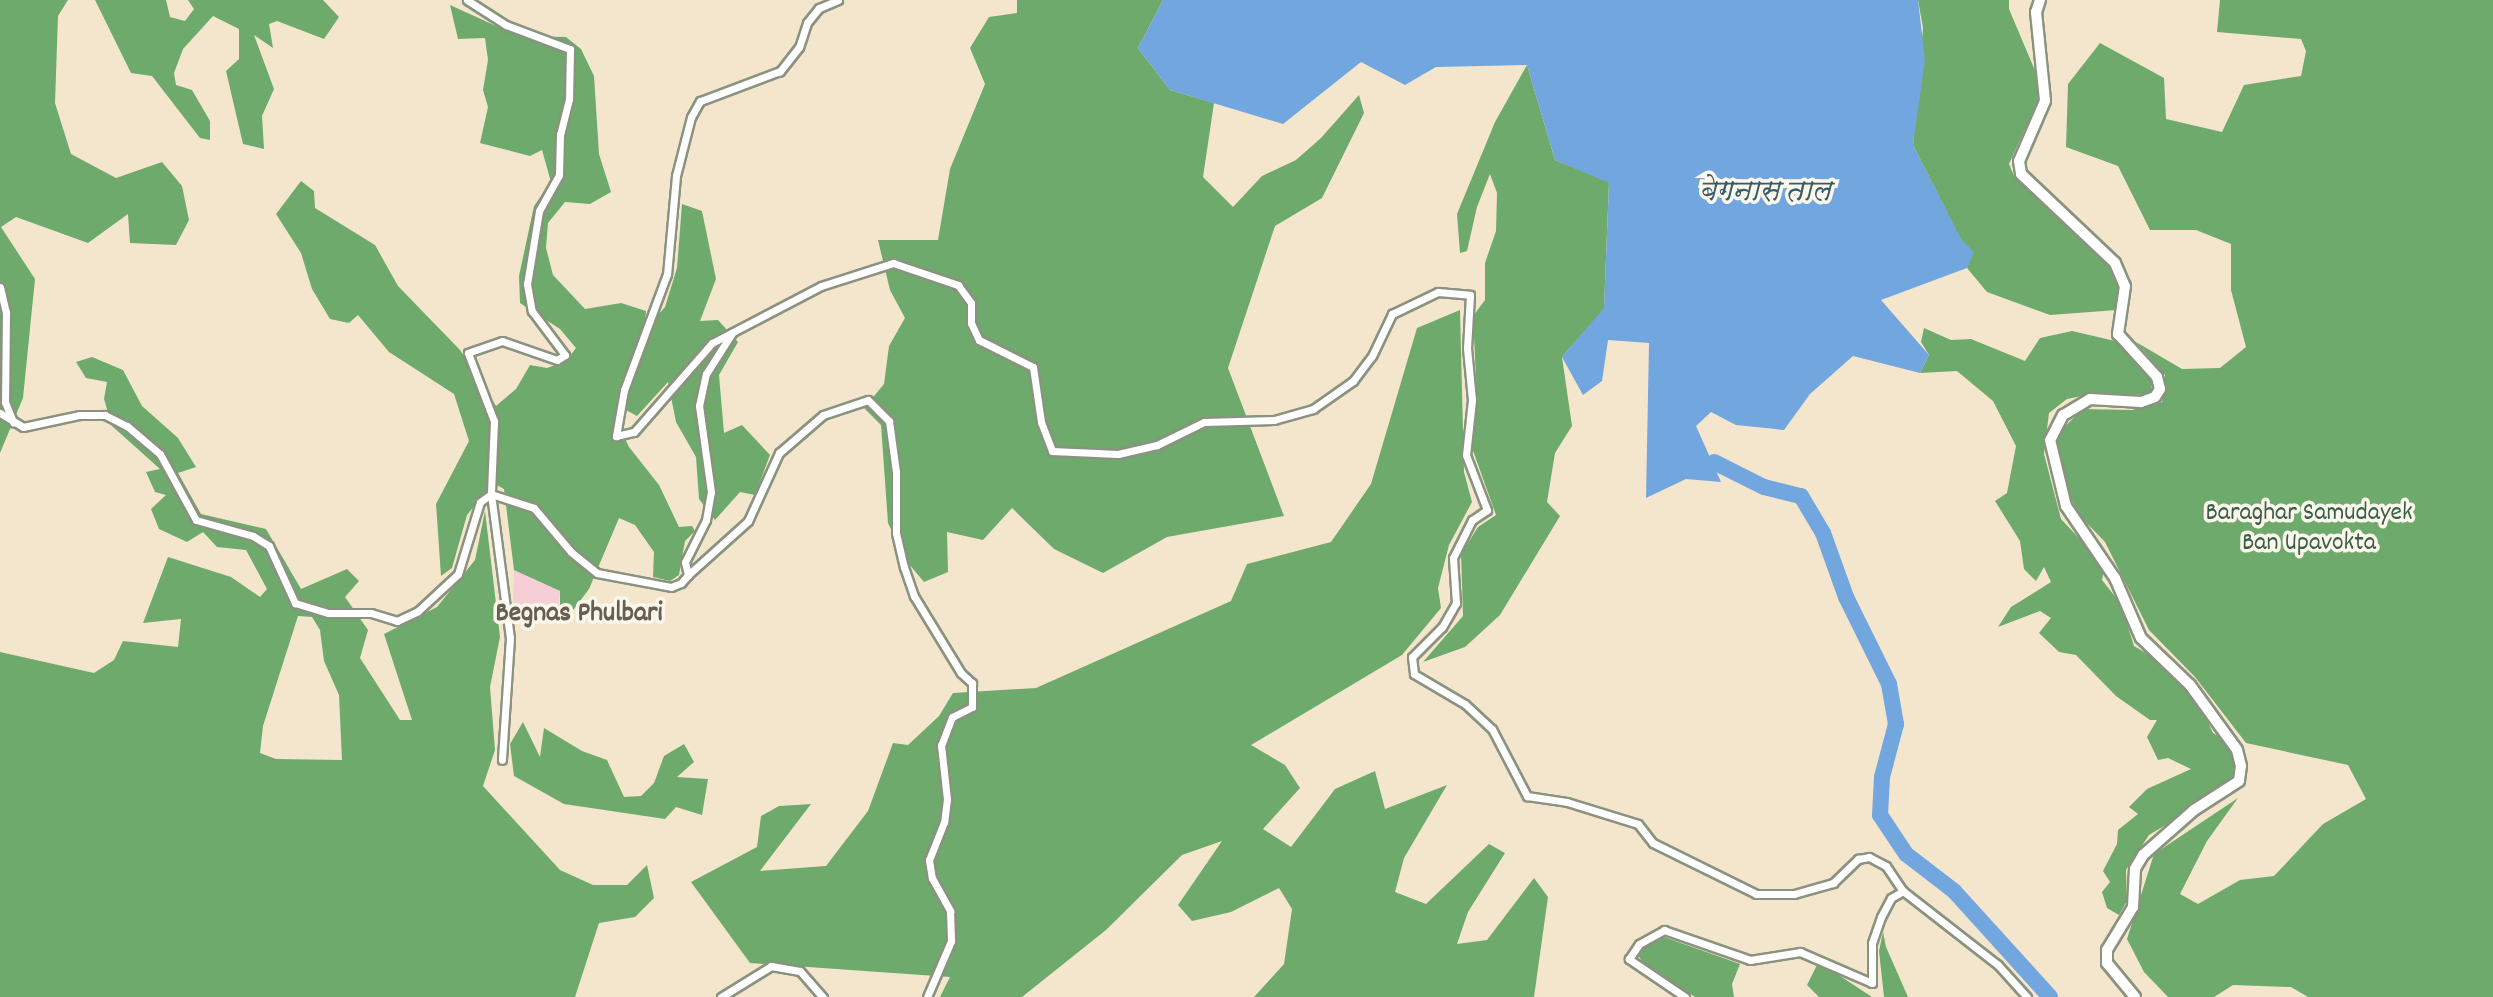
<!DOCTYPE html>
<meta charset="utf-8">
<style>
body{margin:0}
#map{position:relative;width:2493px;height:997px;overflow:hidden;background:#f4e6cc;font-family:Dekko,"Playpen Sans Deva",sans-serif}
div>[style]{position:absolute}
.built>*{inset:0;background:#f6cfd6}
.forest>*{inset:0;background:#6eaa6b}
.water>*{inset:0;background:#72a6df}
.river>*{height:16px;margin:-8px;padding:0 8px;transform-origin:8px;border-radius:8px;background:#72a6df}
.roads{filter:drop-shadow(2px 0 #8a9280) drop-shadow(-2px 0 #8a9280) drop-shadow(0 2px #8a9280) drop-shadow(0 -2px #8a9280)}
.street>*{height:7px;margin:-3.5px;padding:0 3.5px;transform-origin:3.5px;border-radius:3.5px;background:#fff}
.secondary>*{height:10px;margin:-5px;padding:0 5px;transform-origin:5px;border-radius:5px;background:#fff}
span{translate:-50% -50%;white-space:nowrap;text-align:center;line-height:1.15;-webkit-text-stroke:7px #fbf7ec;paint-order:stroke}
.park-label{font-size:26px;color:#395f46}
.water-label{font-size:28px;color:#385c67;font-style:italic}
.neighbourhood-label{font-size:28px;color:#665f50;font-weight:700}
</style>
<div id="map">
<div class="built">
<i style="clip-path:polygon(514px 570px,560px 591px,557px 620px,543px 624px,513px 610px)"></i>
</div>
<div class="forest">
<i style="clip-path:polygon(0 0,68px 0,58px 16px,55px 103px,71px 154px,116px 178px,162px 162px,182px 186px,189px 220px,176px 245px,130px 243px,128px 214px,88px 243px,16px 217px,1px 227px,35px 279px,23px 398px,0 453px)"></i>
<i style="clip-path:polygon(95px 0,166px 0,170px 17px,185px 21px,194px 9px,188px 0,323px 0,339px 17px,324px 39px,277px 21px,269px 24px,273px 48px,254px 35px,274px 89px,262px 116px,264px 149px,243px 144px,226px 71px,239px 59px,239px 29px,213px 16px,183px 49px,174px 73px,176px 85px,192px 90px,210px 121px,210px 140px,200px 138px,152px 76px,131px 73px)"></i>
<i style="clip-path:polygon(1017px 0,1163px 0,1138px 48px,1170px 90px,1214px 103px,1203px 177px,1233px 207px,1262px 176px,1296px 160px,1321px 138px,1359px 95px,1364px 113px,1322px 198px,1275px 226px,1228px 368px,1284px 516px,1167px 537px,1103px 573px,1054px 549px,1012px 508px,983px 540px,947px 532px,948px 572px,924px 582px,908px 563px,888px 523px,881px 425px,864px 408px,884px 384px,889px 346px,905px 318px,890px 290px,878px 240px,938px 240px,950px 169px,985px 84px,970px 48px,989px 17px,1017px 13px)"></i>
<i style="clip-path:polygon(1918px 0,2009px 0,2009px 9px,2039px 80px,2037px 102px,2009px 164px,2015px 178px,2110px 261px,2122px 290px,2117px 310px,2050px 315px,1987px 292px,1967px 268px,1973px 252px,1961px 240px,1913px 145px,1923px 28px)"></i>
<i style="clip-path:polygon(2220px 0,2493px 0,2493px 997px,2308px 997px,2291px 987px,2233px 985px,2214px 997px,2168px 997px,2144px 972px,2127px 939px,2154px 854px,2238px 798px,2207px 841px,2180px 894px,2198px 904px,2240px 880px,2274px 876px,2323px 824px,2366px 799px,2348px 765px,2246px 743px,2195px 677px,2149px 630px,2105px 542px,2079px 515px,2058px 471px,2057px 434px,2083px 409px,2132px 410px,2162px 402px,2165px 375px,2136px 342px,2182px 369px,2220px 368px,2246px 347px,2231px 290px,2231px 244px,2196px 230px,2150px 230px,2118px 166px,2066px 147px,2068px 84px,2100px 43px,2164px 78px,2166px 119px,2222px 132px,2244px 85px,2301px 76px,2306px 51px,2301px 39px,2217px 32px)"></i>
<i style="clip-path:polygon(450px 5px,518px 36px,566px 37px,581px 49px,594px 76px,599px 154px,611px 192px,590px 204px,565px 202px,548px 223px,546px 248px,553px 275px,585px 309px,621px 303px,646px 311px,644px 331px,665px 307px,677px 268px,682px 204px,702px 211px,716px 279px,700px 321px,718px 320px,738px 342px,719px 375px,724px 433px,742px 425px,770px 455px,755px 495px,740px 492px,715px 520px,699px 499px,696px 457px,676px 422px,668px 382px,637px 416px,624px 409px,619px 426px,629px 447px,659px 485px,679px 527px,692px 526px,695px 531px,685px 541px,679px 575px,670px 581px,653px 577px,654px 552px,635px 525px,619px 518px,589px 589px,574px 609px,560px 613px,560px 591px,514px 570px,504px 489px,493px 483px,467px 515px,452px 568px,441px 576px,436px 504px,469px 441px,454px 394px,389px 352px,358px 315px,349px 323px,330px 319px,312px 289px,301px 253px,276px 214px,301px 181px,314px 191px,315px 208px,375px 245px,398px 286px,460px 350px,496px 406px,516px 389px,530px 365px,547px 368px,566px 361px,576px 348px,560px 329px,520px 303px,519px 276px,534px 206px,551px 182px,542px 150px,530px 156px,480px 143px,488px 107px,483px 90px,488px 60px,485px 38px,458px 39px)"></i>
<i style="clip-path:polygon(1527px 65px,1555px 160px,1609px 182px,1604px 309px,1562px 357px,1572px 426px,1555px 453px,1547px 502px,1560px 516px,1500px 615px,1465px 647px,1423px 662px,1463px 616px,1461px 554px,1478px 527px,1496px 515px,1471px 445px,1477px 398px,1473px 316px,1485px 300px,1485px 263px,1496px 231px,1497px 193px,1490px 174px,1477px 207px,1467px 251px,1460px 253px,1457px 214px,1495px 122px)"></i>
<i style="clip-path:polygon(1460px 310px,1464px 472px,1472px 502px,1449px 545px,1438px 588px,1441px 608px,1402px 655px,1251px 745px,1285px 765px,1300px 788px,1263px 829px,1291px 847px,1335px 789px,1375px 771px,1385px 809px,1447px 785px,1404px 858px,1395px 892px,1426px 904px,1489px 844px,1505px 853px,1468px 912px,1457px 944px,1487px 940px,1534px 878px,1548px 897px,1534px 997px,1254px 997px,1284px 964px,1292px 909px,1279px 888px,1231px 912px,1192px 921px,1178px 905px,1222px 841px,1182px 855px,1106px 930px,1022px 997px,940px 997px,950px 977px,750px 963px,691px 882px,757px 847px,761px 816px,779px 806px,811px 804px,760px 871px,826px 866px,868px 811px,893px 743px,908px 745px,939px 716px,953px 693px,1036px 688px,1231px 601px,1247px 564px,1331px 542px,1371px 484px,1417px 328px)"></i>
<i style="clip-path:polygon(1924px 328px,1951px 340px,1971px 339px,2025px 361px,2040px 338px,2072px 331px,2115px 341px,2153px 380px,2150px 395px,2097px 393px,2067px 399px,2049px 413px,2044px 454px,2061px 519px,2105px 566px,2102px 580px,2121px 604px,2134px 646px,2170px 667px,2197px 699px,2213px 733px,2227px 741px,2239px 774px,2229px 787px,2149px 835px,2126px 870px,2127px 901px,2119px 915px,2107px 908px,2102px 892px,2110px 882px,2103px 871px,2117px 844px,2118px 830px,2138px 814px,2129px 807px,2147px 789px,2191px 769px,2168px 758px,2158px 760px,2147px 737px,2157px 720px,2150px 720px,2116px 696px,2076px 655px,2059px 652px,2039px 633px,2051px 618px,2040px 611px,1998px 627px,2011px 607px,2051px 582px,2044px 567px,2036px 581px,2024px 569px,2020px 541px,1995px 501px,2007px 493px,2016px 446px,1993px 401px,1957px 371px,1920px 373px,1929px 355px,1921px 342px)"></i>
<i style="clip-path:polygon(evenodd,92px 357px,123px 370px,142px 406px,178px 438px,196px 467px,178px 473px,201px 514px,266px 529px,301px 589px,347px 569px,359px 581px,345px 597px,368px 630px,360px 658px,400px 720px,412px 720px,384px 634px,437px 607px,475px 560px,485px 511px,500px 637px,490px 687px,495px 750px,483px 786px,560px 870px,593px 885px,627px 885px,647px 865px,654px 898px,635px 917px,599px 923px,575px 997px,0 997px,0 652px,94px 673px,114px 660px,123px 641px,178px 647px,181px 619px,143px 623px,168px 557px,231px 577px,260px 597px,267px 589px,246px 550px,217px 547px,203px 532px,187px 542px,159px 529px,151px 509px,166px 495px,155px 492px,146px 472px,160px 469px,112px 426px,104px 399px,107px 382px,86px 378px,76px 362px,92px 357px,298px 616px,312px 617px,320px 630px,324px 661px,339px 695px,342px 760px,276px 759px,260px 753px,263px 726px,298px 616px)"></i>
<i style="clip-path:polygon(523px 722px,540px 757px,544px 728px,582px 751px,607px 760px,624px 797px,641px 796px,654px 783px,664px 756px,684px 744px,694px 762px,677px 777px,708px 779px,702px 815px,676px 807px,665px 819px,564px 804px,514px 776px,510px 744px)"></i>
<i style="clip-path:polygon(1883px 932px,1886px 947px,1908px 997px,1884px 997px,1879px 951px)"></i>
<i style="clip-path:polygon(1664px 937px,1740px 964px,1732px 984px,1734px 997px,1695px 997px,1642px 961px,1637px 954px,1650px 941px)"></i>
<i style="clip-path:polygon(1817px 965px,1831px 970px,1872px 997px,1819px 997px,1807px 985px)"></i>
</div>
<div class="water">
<i style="clip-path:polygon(1163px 0,1918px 0,1925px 60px,1913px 145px,1961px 239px,1974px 252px,1967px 268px,1881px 300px,1929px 355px,1920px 373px,1853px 356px,1810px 394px,1784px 430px,1736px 425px,1711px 412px,1696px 426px,1721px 482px,1686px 479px,1646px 498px,1649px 343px,1608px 340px,1602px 381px,1583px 395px,1562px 357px,1604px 308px,1609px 183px,1555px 160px,1527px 65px,1436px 67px,1405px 85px,1361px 62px,1283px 124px,1170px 90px,1138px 48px)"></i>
</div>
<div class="river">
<i style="left:1714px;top:462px;width:56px;rotate:26.6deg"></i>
<i style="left:1764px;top:487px;width:38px;rotate:14deg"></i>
<i style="left:1801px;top:496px;width:43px;rotate:59.3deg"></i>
<i style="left:1823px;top:533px;width:68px;rotate:70.2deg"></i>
<i style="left:1846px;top:597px;width:97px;rotate:63.7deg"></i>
<i style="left:1889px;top:684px;width:41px;rotate:80.1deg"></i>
<i style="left:1896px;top:724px;width:55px;rotate:104.8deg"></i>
<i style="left:1882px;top:777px;width:38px;rotate:93deg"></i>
<i style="left:1880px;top:815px;width:47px;rotate:56.3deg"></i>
<i style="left:1906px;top:854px;width:61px;rotate:37.6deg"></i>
<i style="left:1954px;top:891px;width:143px;rotate:47.8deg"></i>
</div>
<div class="roads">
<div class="street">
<i style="left:467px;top:0;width:46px;rotate:32.7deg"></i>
<i style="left:506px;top:25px;width:68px;rotate:20.6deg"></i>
<i style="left:570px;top:49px;width:50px;rotate:91.1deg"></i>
<i style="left:569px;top:99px;width:36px;rotate:104deg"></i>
<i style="left:560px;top:134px;width:41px;rotate:91.4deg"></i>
<i style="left:559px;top:175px;width:41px;rotate:119.1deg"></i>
<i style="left:539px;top:211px;width:74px;rotate:99.3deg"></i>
<i style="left:527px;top:284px;width:27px;rotate:80deg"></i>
<i style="left:532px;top:311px;width:55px;rotate:53.1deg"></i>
<i style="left:565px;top:355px;width:9px;rotate:148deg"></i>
<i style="left:557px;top:360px;width:58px;rotate:-160.9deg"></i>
<i style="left:502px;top:341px;width:36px;rotate:161deg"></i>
<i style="left:468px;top:353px;width:73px;rotate:69.1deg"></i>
<i style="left:494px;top:421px;width:73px;rotate:92.4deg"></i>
<i style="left:491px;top:494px;width:145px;rotate:82.5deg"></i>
<i style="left:510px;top:638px;width:122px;rotate:93.8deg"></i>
<i style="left:838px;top:0;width:21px;rotate:157deg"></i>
<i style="left:819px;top:8px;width:19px;rotate:129deg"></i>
<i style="left:807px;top:23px;width:25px;rotate:108deg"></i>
<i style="left:799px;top:47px;width:31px;rotate:128deg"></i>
<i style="left:780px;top:71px;width:85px;rotate:159.4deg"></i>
<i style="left:700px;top:101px;width:18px;rotate:119deg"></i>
<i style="left:691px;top:117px;width:61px;rotate:104.3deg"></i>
<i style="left:676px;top:176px;width:98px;rotate:95.2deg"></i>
<i style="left:667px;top:274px;width:124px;rotate:110.3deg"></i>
<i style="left:624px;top:390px;width:47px;rotate:99.9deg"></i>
<i style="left:616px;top:436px;width:18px;rotate:-13deg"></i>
<i style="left:634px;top:432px;width:118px;rotate:-48.8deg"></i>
<i style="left:712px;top:343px;width:123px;rotate:-27.6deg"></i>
<i style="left:821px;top:286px;width:76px;rotate:-17.7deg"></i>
<i style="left:893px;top:263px;width:69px;rotate:18.7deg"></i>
<i style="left:958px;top:285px;width:22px;rotate:54deg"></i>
<i style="left:971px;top:303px;width:20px;rotate:90deg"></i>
<i style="left:971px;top:323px;width:19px;rotate:65deg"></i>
<i style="left:979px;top:340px;width:60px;rotate:26.6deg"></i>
<i style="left:1033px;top:367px;width:56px;rotate:81.7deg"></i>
<i style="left:1041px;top:422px;width:31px;rotate:69deg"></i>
<i style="left:1052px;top:451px;width:66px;rotate:2.6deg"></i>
<i style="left:1118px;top:454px;width:40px;rotate:-13deg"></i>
<i style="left:1157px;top:445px;width:52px;rotate:-26.1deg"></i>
<i style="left:1204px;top:422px;width:70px;rotate:-1.6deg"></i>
<i style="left:1274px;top:420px;width:41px;rotate:-15.8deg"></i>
<i style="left:1313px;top:409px;width:49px;rotate:-35deg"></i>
<i style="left:1353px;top:381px;width:31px;rotate:-53deg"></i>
<i style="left:1372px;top:356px;width:47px;rotate:-64.5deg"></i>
<i style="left:1392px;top:314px;width:51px;rotate:-25.6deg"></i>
<i style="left:1438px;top:292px;width:32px;rotate:5deg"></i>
<i style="left:1470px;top:295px;width:53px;rotate:93.2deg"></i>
<i style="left:1467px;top:348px;width:52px;rotate:84.5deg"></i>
<i style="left:1472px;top:400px;width:55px;rotate:96.2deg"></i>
<i style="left:1466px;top:455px;width:59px;rotate:69.1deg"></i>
<i style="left:1487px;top:510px;width:18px;rotate:146deg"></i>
<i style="left:1472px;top:520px;width:42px;rotate:116.6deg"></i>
<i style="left:1453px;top:558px;width:45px;rotate:86.2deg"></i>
<i style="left:1456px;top:603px;width:28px;rotate:120deg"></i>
<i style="left:1442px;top:627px;width:42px;rotate:135deg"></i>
<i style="left:1412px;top:657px;width:17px;rotate:83deg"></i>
<i style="left:1414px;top:674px;width:59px;rotate:30.5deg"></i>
<i style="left:1465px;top:704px;width:37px;rotate:43deg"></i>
<i style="left:1492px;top:729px;width:76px;rotate:62.4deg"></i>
<i style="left:1527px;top:796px;width:40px;rotate:8.5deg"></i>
<i style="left:1567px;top:802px;width:74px;rotate:17.2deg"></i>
<i style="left:1638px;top:824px;width:24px;rotate:52deg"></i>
<i style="left:1653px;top:843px;width:115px;rotate:26.3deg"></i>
<i style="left:1756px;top:894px;width:38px"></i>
<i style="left:1794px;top:894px;width:41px;rotate:-15.8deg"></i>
<i style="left:1833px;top:883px;width:35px;rotate:-44deg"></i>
<i style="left:1858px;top:859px;width:11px;rotate:-10deg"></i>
<i style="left:1869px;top:857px;width:19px;rotate:28deg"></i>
<i style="left:1886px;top:866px;width:30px;rotate:56deg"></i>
<i style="left:0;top:287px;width:26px;rotate:77deg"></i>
<i style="left:6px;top:312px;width:90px;rotate:90.6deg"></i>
<i style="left:5px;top:402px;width:22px;rotate:68deg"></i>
<i style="left:0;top:413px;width:27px;rotate:31deg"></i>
<i style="left:23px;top:427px;width:57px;rotate:-12.1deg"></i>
<i style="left:79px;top:415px;width:26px"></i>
<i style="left:105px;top:415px;width:25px;rotate:27deg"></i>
<i style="left:127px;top:426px;width:43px;rotate:40.3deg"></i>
<i style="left:160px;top:454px;width:75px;rotate:61.4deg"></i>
<i style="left:196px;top:520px;width:59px;rotate:15.7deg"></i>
<i style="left:253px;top:536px;width:19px;rotate:32deg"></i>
<i style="left:269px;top:546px;width:63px;rotate:65.5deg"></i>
<i style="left:295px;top:603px;width:34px;rotate:17deg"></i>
<i style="left:328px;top:613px;width:43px"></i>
<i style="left:371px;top:613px;width:27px;rotate:17deg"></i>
<i style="left:397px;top:621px;width:23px;rotate:-25deg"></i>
<i style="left:418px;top:611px;width:54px;rotate:-42.8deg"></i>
<i style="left:458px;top:574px;width:75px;rotate:-73deg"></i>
<i style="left:480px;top:502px;width:14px;rotate:-36deg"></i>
<i style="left:491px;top:494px;width:45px;rotate:18deg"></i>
<i style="left:534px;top:508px;width:57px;rotate:49.9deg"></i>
<i style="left:571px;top:552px;width:33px;rotate:39deg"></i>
<i style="left:597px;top:573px;width:75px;rotate:10.7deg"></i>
<i style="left:671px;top:587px;width:11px;rotate:-22deg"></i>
<i style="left:681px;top:583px;width:11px;rotate:-49deg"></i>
<i style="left:688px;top:575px;width:13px;rotate:-103deg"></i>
<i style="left:685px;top:562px;width:47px;rotate:-63.4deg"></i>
<i style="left:706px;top:520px;width:28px;rotate:-80deg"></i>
<i style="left:711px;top:492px;width:87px;rotate:-97.9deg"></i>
<i style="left:699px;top:406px;width:33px;rotate:-78deg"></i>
<i style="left:706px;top:374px;width:49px;rotate:-57.6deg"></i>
<i style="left:688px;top:575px;width:81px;rotate:-42deg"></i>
<i style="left:748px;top:521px;width:75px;rotate:-65.5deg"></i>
<i style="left:779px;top:453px;width:58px;rotate:-40.8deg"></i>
<i style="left:823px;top:415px;width:47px;rotate:-18.4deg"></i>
<i style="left:868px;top:400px;width:30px;rotate:45deg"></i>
<i style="left:889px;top:421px;width:51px;rotate:82.2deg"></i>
<i style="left:896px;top:472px;width:61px;rotate:90deg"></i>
<i style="left:896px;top:533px;width:35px;rotate:77deg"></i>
<i style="left:904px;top:567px;width:31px;rotate:71deg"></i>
<i style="left:914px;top:596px;width:90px;rotate:58.6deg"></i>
<i style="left:961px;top:673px;width:15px;rotate:42deg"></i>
<i style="left:972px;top:683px;width:24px;rotate:90deg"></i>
<i style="left:972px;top:707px;width:22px;rotate:153deg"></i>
<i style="left:952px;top:717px;width:30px;rotate:111deg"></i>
<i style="left:941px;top:745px;width:54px;rotate:83.7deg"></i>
<i style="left:947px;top:799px;width:23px;rotate:97deg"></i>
<i style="left:944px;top:822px;width:41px;rotate:111.5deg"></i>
<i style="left:929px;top:860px;width:18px;rotate:81deg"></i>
<i style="left:932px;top:878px;width:38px;rotate:61deg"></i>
<i style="left:950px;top:911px;width:30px;rotate:88deg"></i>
<i style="left:951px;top:941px;width:61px;rotate:113.2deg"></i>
<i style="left:721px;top:997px;width:59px;rotate:-31.8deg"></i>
<i style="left:771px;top:966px;width:29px;rotate:10deg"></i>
<i style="left:800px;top:971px;width:35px;rotate:49deg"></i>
<i style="left:1685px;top:997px;width:68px;rotate:-145.8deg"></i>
<i style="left:1629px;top:959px;width:18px;rotate:-56deg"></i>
<i style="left:1639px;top:944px;width:29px;rotate:-29deg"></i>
<i style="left:1664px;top:930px;width:91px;rotate:19.2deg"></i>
<i style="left:1750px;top:960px;width:51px;rotate:-9.1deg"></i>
<i style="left:1800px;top:952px;width:78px;rotate:23.3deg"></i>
<i style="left:1872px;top:983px;width:40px;rotate:-90deg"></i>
<i style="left:1872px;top:943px;width:28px;rotate:-71deg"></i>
<i style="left:1881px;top:917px;width:21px;rotate:-62deg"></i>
<i style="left:1891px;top:898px;width:14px;rotate:-30deg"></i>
<i style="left:1903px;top:891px;width:120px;rotate:37.9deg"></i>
<i style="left:1998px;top:965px;width:43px;rotate:47.8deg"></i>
</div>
<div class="secondary">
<i style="left:2040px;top:0;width:13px;rotate:108deg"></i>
<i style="left:2036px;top:12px;width:89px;rotate:84.2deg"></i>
<i style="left:2045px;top:101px;width:65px;rotate:113.4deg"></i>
<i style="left:2019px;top:161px;width:13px;rotate:81deg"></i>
<i style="left:2021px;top:174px;width:129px;rotate:43.4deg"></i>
<i style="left:2115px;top:263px;width:25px;rotate:67deg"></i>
<i style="left:2125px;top:286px;width:49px;rotate:98.3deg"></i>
<i style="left:2118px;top:334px;width:58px;rotate:47.8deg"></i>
<i style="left:2157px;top:377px;width:12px;rotate:76deg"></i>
<i style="left:2160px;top:389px;width:9px;rotate:122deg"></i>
<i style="left:2155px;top:397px;width:15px;rotate:160deg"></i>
<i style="left:2141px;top:402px;width:51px;rotate:-176.6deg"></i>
<i style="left:2090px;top:399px;width:31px;rotate:149deg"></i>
<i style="left:2063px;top:415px;width:28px;rotate:117deg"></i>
<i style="left:2050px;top:440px;width:68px;rotate:76.4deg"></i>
<i style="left:2066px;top:506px;width:87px;rotate:55.8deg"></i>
<i style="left:2115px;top:578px;width:65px;rotate:66.6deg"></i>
<i style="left:2141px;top:638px;width:68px;rotate:43.8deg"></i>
<i style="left:2190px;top:685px;width:80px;rotate:54.1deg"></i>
<i style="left:2237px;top:750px;width:16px;rotate:76deg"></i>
<i style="left:2241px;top:766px;width:15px;rotate:98deg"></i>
<i style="left:2239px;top:781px;width:54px;rotate:147.2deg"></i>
<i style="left:2194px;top:810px;width:68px;rotate:138.6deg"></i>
<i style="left:2143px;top:855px;width:16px;rotate:120deg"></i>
<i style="left:2135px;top:869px;width:38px;rotate:93deg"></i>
<i style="left:2133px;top:907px;width:50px;rotate:121.2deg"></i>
<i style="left:2107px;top:950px;width:13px;rotate:90deg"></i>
<i style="left:2107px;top:963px;width:44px;rotate:50.5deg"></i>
</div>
</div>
<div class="park-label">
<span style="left:2309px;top:529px">Baraghar Samudayek<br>Ban Upavokta</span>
</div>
<div class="water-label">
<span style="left:1765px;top:194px">बेगनास ताल</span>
</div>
<div class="neighbourhood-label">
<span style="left:579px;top:615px">Begnas Phulbari</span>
</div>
</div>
